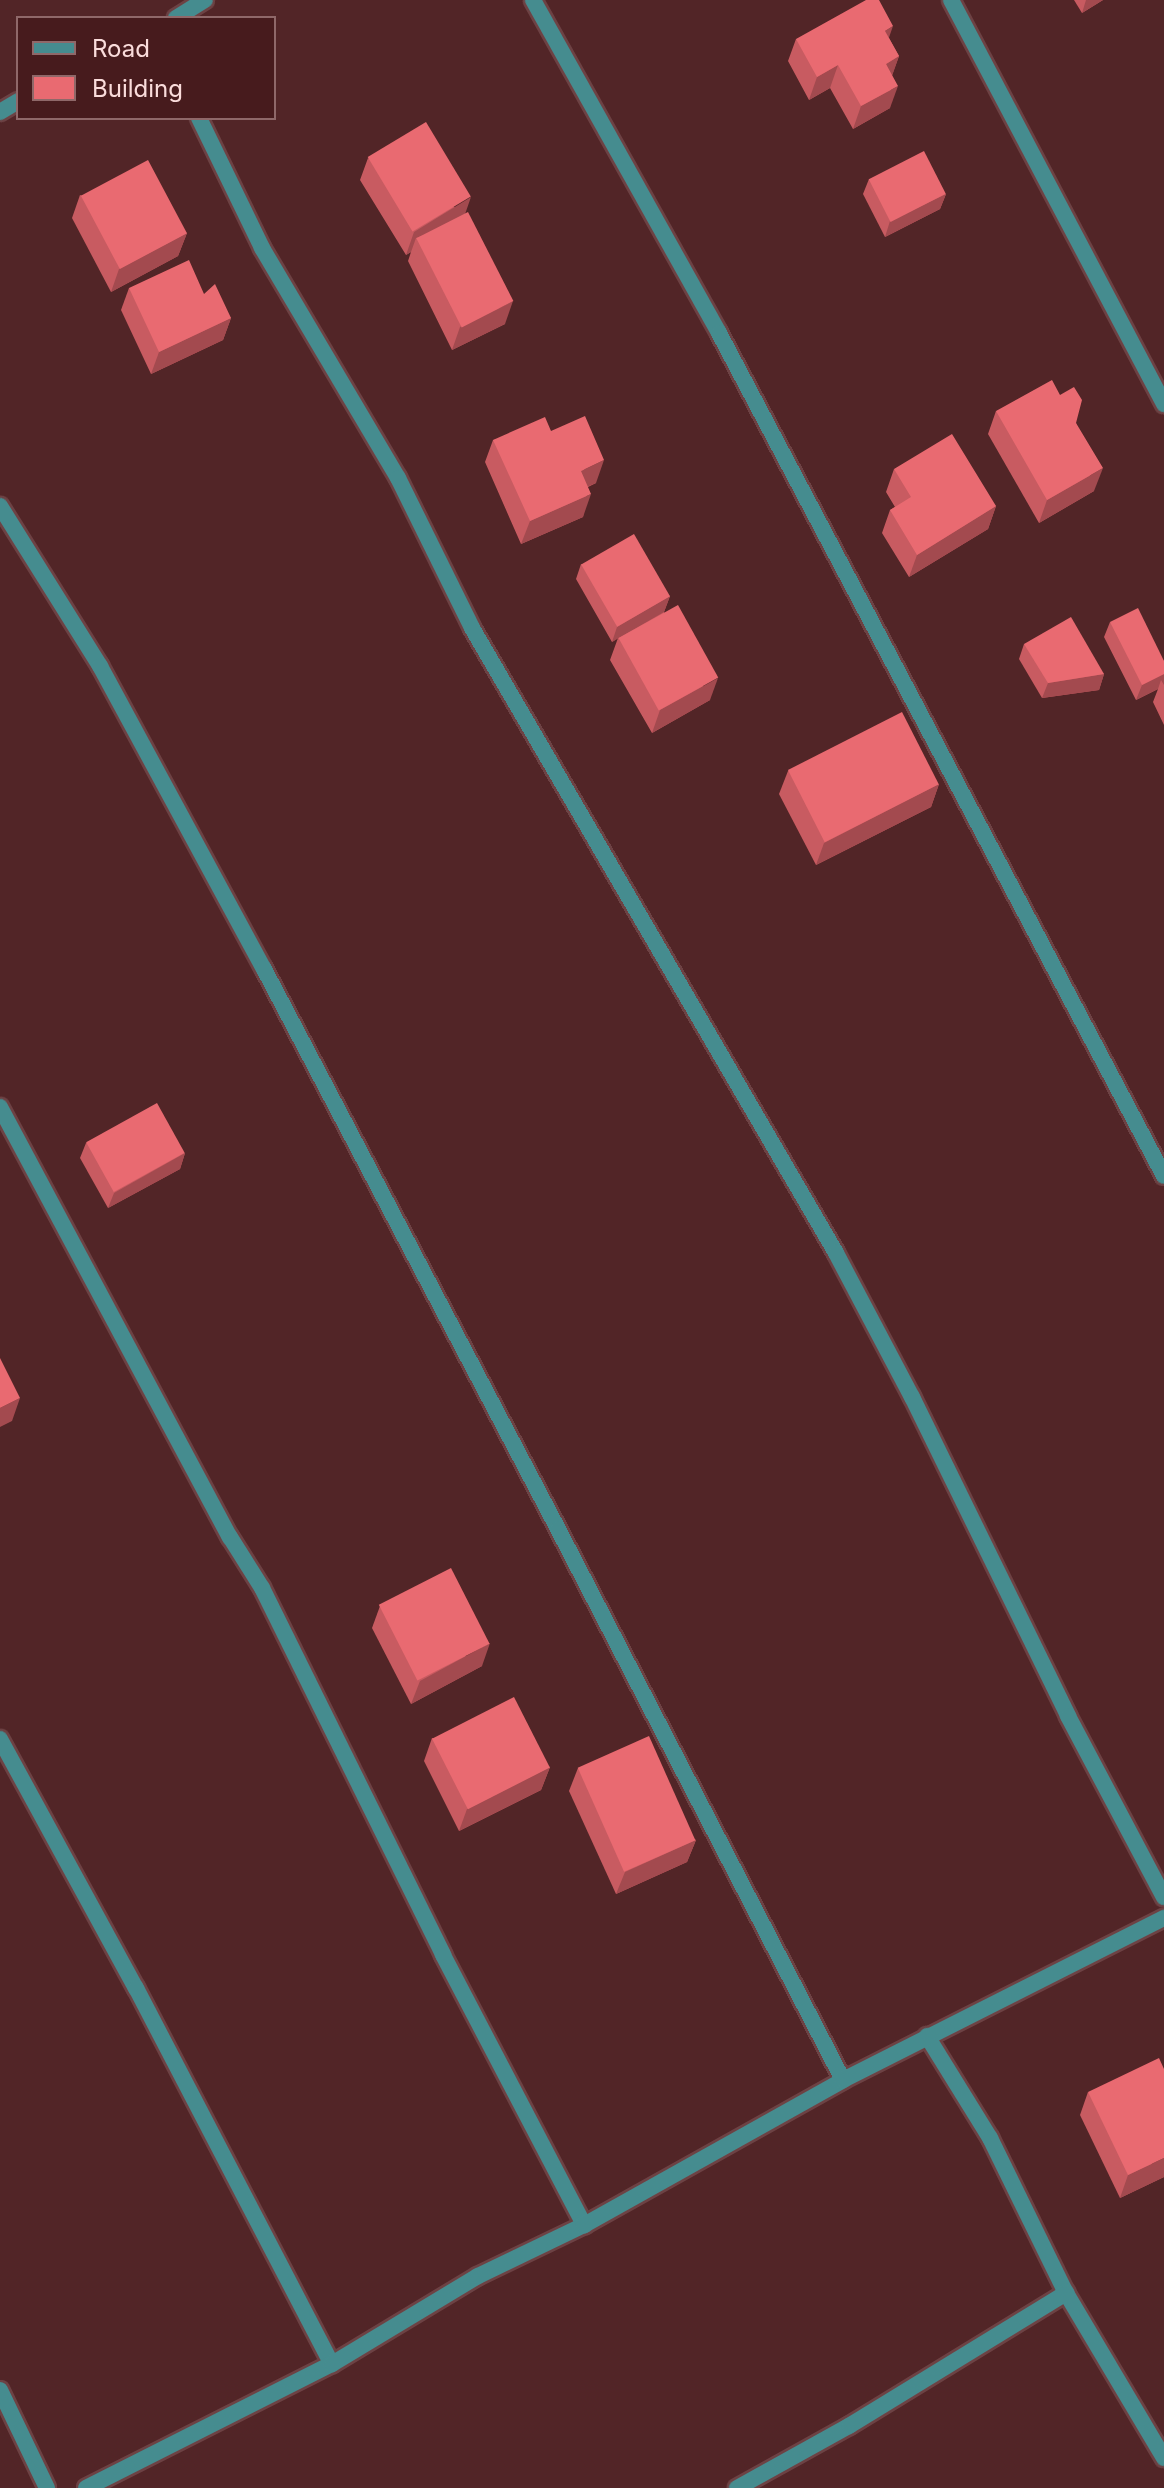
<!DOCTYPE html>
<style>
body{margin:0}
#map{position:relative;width:1164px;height:2488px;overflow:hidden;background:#522527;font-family:Inter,sans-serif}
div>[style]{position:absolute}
.roads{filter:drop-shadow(2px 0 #6d4244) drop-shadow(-2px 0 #6d4244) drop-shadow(0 2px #6d4244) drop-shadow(0 -2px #6d4244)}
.street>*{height:16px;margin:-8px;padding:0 8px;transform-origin:8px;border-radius:8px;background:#458c8f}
.wall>*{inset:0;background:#c85b61}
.shaded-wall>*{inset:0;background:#a34a4f}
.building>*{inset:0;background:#e96a71;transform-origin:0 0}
span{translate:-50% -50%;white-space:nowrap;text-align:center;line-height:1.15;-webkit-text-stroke:8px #471b1d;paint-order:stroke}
.legend{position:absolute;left:16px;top:16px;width:260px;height:104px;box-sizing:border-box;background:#471b1d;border:2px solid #8f6869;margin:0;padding:10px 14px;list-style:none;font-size:24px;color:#fadcdb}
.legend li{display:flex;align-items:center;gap:16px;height:40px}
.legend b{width:40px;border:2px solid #8f6869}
</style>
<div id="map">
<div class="roads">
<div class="street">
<i style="left:533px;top:0;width:381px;rotate:60.8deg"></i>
<i style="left:719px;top:333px;width:953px;rotate:62.17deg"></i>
<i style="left:951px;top:0;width:457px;rotate:62.2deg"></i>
<i style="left:176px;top:18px;width:34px;rotate:-32deg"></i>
<i style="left:0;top:112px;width:21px;rotate:-31deg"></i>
<i style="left:199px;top:118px;width:144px;rotate:64.1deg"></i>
<i style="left:262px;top:248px;width:267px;rotate:59.4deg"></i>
<i style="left:398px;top:478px;width:167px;rotate:63.7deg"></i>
<i style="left:472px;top:628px;width:723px;rotate:59.78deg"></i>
<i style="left:836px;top:1253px;width:163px;rotate:62.2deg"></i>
<i style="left:912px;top:1397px;width:355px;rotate:63.9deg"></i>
<i style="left:1068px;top:1716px;width:205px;rotate:62.1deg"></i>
<i style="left:0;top:506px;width:189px;rotate:58deg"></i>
<i style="left:100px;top:666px;width:345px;rotate:61.6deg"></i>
<i style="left:264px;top:969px;width:632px;rotate:62.3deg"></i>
<i style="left:558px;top:1529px;width:620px;rotate:62.65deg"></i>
<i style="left:0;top:1107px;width:488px;rotate:61.9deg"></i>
<i style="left:230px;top:1537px;width:60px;rotate:57.9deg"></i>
<i style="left:262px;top:1588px;width:409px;rotate:63.7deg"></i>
<i style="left:443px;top:1955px;width:305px;rotate:62.4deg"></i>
<i style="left:0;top:1739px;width:284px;rotate:61.4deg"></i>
<i style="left:136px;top:1988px;width:424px;rotate:62.5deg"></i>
<i style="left:927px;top:2036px;width:120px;rotate:58.3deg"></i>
<i style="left:990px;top:2138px;width:173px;rotate:63.9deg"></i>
<i style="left:1066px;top:2293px;width:192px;rotate:59.3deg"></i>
<i style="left:0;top:2390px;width:109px;rotate:64.4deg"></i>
<i style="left:86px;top:2488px;width:275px;rotate:-26.8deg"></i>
<i style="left:332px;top:2364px;width:170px;rotate:-31.1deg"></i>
<i style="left:478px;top:2276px;width:118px;rotate:-25.7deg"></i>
<i style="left:584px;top:2225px;width:297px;rotate:-29.2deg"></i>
<i style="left:843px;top:2080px;width:360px;rotate:-26.8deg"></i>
<i style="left:737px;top:2488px;width:128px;rotate:-29deg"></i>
<i style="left:849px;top:2426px;width:255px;rotate:-31.5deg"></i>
</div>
</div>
<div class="wall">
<i style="clip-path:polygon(1074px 0,1103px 0,1082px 13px)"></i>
<i style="clip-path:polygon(889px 38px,899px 56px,892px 75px,890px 108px,853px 129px,830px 88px,809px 100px,788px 61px,796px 39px)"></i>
<i style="clip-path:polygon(368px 158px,465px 213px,505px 324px,452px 350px,408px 261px,411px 252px,406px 255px,360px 180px)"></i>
<i style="clip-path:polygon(869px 179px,946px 194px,940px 209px,885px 237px,863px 194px)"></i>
<i style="clip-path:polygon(80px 195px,187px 233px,178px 256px,111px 292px,72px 218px)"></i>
<i style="clip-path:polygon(129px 288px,204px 294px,231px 318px,223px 340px,151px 374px,121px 310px)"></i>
<i style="clip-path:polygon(996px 411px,1076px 423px,1094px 491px,1039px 523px,988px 434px)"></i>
<i style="clip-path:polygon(551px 431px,596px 483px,588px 487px,583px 517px,521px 544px,485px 462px,493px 440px)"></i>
<i style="clip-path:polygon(894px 469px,996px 506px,988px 529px,909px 577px,882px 533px,890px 510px,895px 507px,886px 492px)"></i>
<i style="clip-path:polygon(581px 564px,670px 596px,664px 612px,710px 700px,652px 733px,610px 660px,618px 638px,612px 642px,576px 579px)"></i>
<i style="clip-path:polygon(1110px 622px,1164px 661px,1164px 725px,1153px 702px,1158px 689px,1136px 700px,1104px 637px)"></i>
<i style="clip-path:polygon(1024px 644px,1104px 674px,1099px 690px,1042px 698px,1019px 659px)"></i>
<i style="clip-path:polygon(788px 771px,939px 784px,931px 807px,816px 865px,779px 794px)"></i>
<i style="clip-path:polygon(86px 1143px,185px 1153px,180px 1169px,108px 1208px,80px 1158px)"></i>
<i style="clip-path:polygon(380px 1606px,482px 1666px,411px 1704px,372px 1628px)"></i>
<i style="clip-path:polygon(432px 1738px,550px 1767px,541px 1790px,459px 1831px,424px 1761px)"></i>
<i style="clip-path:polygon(578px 1768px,696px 1840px,687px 1862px,616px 1894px,569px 1791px)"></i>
<i style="clip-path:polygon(1088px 2092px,1164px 2177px,1120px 2198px,1080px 2115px)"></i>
</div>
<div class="shaded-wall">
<i style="clip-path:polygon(1086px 0,1103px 0,1082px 13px)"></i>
<i style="clip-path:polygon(893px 26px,885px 49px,885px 31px)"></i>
<i style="clip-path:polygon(899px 56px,891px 79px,886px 64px)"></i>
<i style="clip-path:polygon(838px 65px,830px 88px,809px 100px,817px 77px)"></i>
<i style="clip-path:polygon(898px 86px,890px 108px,853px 129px,861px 106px)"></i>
<i style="clip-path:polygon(946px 194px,940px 209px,885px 237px,890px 221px)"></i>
<i style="clip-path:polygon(471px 197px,463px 220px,416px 238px,411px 252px,406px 255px,414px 232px)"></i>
<i style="clip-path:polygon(187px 233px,178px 256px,111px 292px,119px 269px)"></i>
<i style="clip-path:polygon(513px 301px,505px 324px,452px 350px,460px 327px)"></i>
<i style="clip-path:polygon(231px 318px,223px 340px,151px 374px,159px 352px)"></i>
<i style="clip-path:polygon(604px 460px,596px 483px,572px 493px,581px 471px)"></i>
<i style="clip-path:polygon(1103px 468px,1094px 491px,1039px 523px,1047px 500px)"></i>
<i style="clip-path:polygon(591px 494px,583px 517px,521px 544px,530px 521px)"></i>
<i style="clip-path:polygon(996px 506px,988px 529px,909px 577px,917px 555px)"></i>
<i style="clip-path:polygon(670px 596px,664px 612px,612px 642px,617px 627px)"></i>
<i style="clip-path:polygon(1104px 674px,1099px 690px,1042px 698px,1048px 683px)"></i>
<i style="clip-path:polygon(1164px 674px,1164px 685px,1161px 680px,1158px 689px,1136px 700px,1142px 685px)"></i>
<i style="clip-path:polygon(718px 678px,710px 700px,652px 733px,660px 710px)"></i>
<i style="clip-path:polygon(939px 784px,931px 807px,816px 865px,824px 843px)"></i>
<i style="clip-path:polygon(185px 1153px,180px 1169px,108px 1208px,114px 1193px)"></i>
<i style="clip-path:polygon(20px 1398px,12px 1421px,0 1427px,0 1408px)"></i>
<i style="clip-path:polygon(490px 1643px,482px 1666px,411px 1704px,420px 1681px)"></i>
<i style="clip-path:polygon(550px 1767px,541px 1790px,459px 1831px,467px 1809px)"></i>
<i style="clip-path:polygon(696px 1840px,687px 1862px,616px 1894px,625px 1872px)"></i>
<i style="clip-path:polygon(1164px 2158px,1164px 2177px,1120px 2198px,1128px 2175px)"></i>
</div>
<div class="building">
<i style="clip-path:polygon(866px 0,879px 0,893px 26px,885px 31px,899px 56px,886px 64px,898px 86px,861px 106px,838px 65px,817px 77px,796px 39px)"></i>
<i style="left:426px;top:122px;width:87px;height:68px;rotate:59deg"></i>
<i style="left:924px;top:151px;width:48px;height:62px;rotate:63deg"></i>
<i style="left:148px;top:160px;width:83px;height:76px;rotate:62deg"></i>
<i style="left:468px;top:212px;width:100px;height:58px;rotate:63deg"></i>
<i style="clip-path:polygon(189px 260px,204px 294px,215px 284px,231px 318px,159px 352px,129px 288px)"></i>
<i style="clip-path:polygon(1052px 380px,1060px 395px,1074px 387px,1082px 400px,1076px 423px,1103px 468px,1047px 500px,996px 411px)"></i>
<i style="clip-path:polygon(585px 416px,604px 460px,581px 471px,591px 494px,530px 521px,493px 440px,545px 417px,551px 431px)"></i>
<i style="clip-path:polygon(952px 434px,996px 506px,917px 555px,890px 510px,911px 497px,894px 469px)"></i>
<i style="left:634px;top:534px;width:72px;height:61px;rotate:60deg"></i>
<i style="left:678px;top:605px;width:83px;height:68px;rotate:61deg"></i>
<i style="clip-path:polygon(1138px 608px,1164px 661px,1164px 674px,1142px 685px,1110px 622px)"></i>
<i style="clip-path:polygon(1071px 617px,1104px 674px,1048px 683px,1024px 644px)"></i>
<i style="left:902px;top:712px;width:81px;height:128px;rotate:63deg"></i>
<i style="left:157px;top:1103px;width:57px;height:81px;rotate:61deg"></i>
<i style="clip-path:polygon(0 1358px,20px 1398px,0 1408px)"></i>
<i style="left:451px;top:1568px;width:85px;height:81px;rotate:63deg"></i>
<i style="left:514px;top:1697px;width:79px;height:92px;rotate:63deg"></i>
<i style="left:649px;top:1736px;width:114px;height:78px;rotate:66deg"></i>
<i style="clip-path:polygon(1159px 2058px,1164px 2069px,1164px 2158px,1128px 2175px,1088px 2092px)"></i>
</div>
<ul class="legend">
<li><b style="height:10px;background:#458c8f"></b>Road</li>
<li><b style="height:22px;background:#e96a71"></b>Building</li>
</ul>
</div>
